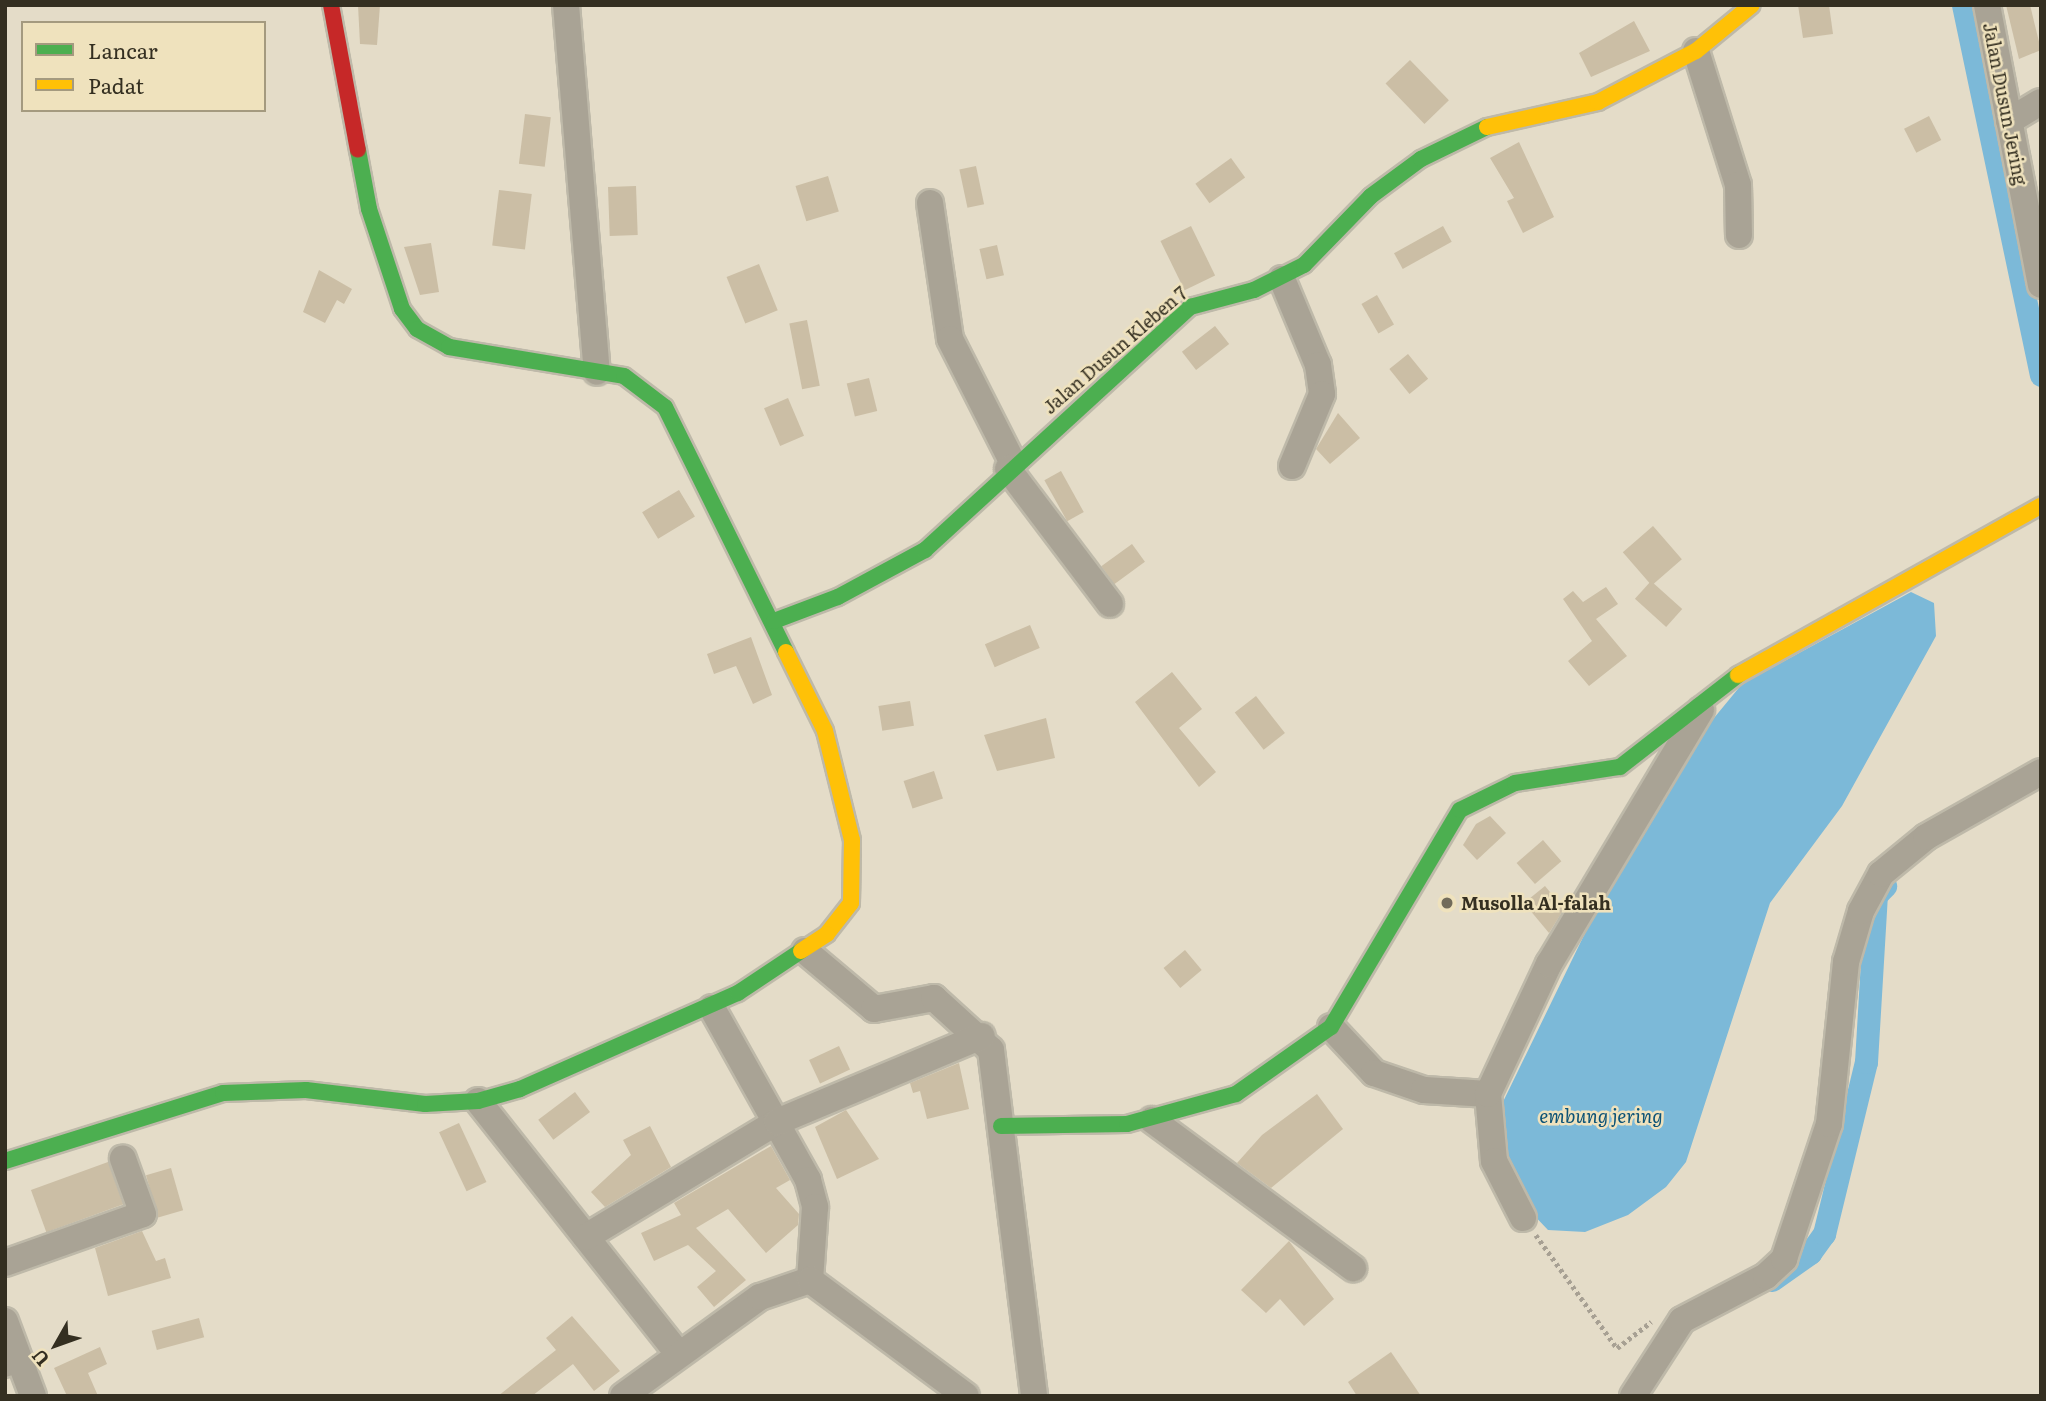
<!DOCTYPE html>
<style>
body{margin:0}
#map{position:relative;width:2046px;height:1401px;overflow:hidden;background:#e4dcc8;font-family:Literata,serif}
div>[style]{position:absolute}
.water>*{inset:0;background:#7cb9d8}
.canal>*{height:23px;margin:-11.5px;padding:0 11.5px;transform-origin:11.5px;border-radius:11.5px;background:#7cb9d8}
.building>*{inset:0;background:#cbbea5;transform-origin:0 0}
.path>*{height:4.5px;margin-top:-2.25px;transform-origin:0;background:repeating-linear-gradient(90deg,#a7a093 0 3.5px,transparent 0 7px)}
.roads{filter:drop-shadow(2px 0 #beb9a9) drop-shadow(-2px 0 #beb9a9) drop-shadow(0 2px #beb9a9) drop-shadow(0 -2px #beb9a9)}
.lane>*{height:12px;margin:-6px;padding:0 6px;transform-origin:6px;border-radius:6px;background:#a9a395}
.street>*{height:26px;margin:-13px;padding:0 13px;transform-origin:13px;border-radius:13px;background:#a9a395}
.fast>*{height:16px;margin:-8px;padding:0 8px;transform-origin:8px;border-radius:8px;background:#4caf50}
.slow>*{height:16px;margin:-8px;padding:0 8px;transform-origin:8px;border-radius:8px;background:#ffc107}
.jam>*{height:16px;margin:-8px;padding:0 8px;transform-origin:8px;border-radius:8px;background:#c62828}
.dots>*{width:19px;height:19px;translate:-50% -50%;box-sizing:border-box;border:4px solid #efe2bd;border-radius:50%}
span{translate:-50% -50%;white-space:nowrap;text-align:center;line-height:1.15;-webkit-text-stroke:5px #efe2bd;paint-order:stroke}
.street-label{font-size:18px;color:#342f21}
.poi-label{font-size:18px;color:#342f21;font-weight:700}
.left{translate:0 -50%;text-align:left}
.water-label{font-size:19px;color:#0b5276;font-style:italic}
.frame{position:absolute;inset:0;border:7px solid #342f21;pointer-events:none}
.legend{position:absolute;left:21px;top:21px;width:245px;height:91px;box-sizing:border-box;background:#efe2bd;border:2px solid #a49a7f;margin:0;padding:9px 12px;list-style:none;font-size:21px;color:#342f21}
.legend li{display:flex;align-items:center;gap:14px;height:35px}
.legend b{width:35px;border:2px solid #a49a7f}
.north{position:absolute;left:21px;top:1310px;width:70px;height:70px;-webkit-text-stroke:5px #efe2bd;paint-order:stroke;rotate:230deg;font-size:19px;font-weight:700;line-height:28px;text-align:center;color:#342f21}
.north::after{content:'';display:block;margin:auto;width:24px;height:32px;background:#342f21;clip-path:polygon(50% 0,100% 100%,50% 72%,0 100%)}
</style>
<div id="map">
<div class="water">
<i style="clip-path:polygon(1911px 592px,1934px 603px,1936px 636px,1842px 806px,1770px 903px,1686px 1162px,1666px 1187px,1628px 1215px,1585px 1232px,1548px 1230px,1513px 1193px,1499px 1139px,1501px 1106px,1622px 857px,1686px 752px,1742px 684px)"></i>
</div>
<div class="canal">
<i style="left:1963px;top:5px;width:378px;rotate:78.1deg"></i>
<i style="left:1772px;top:1280px;width:47px;rotate:-35.4deg"></i>
<i style="left:1810px;top:1253px;width:24px;rotate:-54deg"></i>
<i style="left:1824px;top:1234px;width:177px;rotate:-76.3deg"></i>
<i style="left:1866px;top:1062px;width:167px;rotate:-86.6deg"></i>
<i style="left:1876px;top:895px;width:13px;rotate:-45deg"></i>
</div>
<div class="building">
<i style="clip-path:polygon(358px 5px,380px 5px,377px 45px,360px 44px)"></i>
<i style="clip-path:polygon(1798px 5px,1829px 5px,1833px 34px,1803px 38px)"></i>
<i style="clip-path:polygon(2006px 5px,2030px 5px,2041px 50px,2019px 59px)"></i>
<i style="clip-path:polygon(1634px 21px,1650px 51px,1591px 77px,1579px 53px)"></i>
<i style="left:1410px;top:60px;width:56px;height:34px;rotate:46deg"></i>
<i style="left:525px;top:114px;width:26px;height:50px;rotate:7deg"></i>
<i style="left:1929px;top:116px;width:27px;height:28px;rotate:63deg"></i>
<i style="clip-path:polygon(1519px 142px,1554px 217px,1523px 233px,1507px 201px,1514px 198px,1490px 158px)"></i>
<i style="left:1231px;top:158px;width:24px;height:44px;rotate:54deg"></i>
<i style="left:976px;top:166px;width:39px;height:17px;rotate:78deg"></i>
<i style="left:828px;top:176px;width:37px;height:34px;rotate:73deg"></i>
<i style="left:636px;top:186px;width:49px;height:28px;rotate:88deg"></i>
<i style="left:499px;top:190px;width:33px;height:56px;rotate:7deg"></i>
<i style="left:1191px;top:226px;width:55px;height:34px;rotate:64deg"></i>
<i style="left:1443px;top:226px;width:18px;height:56px;rotate:61deg"></i>
<i style="clip-path:polygon(431px 243px,439px 292px,420px 295px,404px 247px)"></i>
<i style="left:997px;top:245px;width:31px;height:18px;rotate:77deg"></i>
<i style="left:759px;top:264px;width:50px;height:35px;rotate:68deg"></i>
<i style="clip-path:polygon(319px 270px,352px 289px,344px 304px,337px 300px,325px 323px,303px 312px)"></i>
<i style="left:1377px;top:295px;width:34px;height:18px;rotate:60deg"></i>
<i style="left:807px;top:320px;width:67px;height:18px;rotate:79deg"></i>
<i style="left:1215px;top:326px;width:23px;height:42px;rotate:52deg"></i>
<i style="left:1408px;top:354px;width:32px;height:24px;rotate:51deg"></i>
<i style="left:869px;top:378px;width:34px;height:23px;rotate:76deg"></i>
<i style="left:788px;top:398px;width:41px;height:26px;rotate:67deg"></i>
<i style="clip-path:polygon(1338px 413px,1360px 438px,1330px 464px,1316px 449px)"></i>
<i style="left:1061px;top:471px;width:47px;height:19px;rotate:61deg"></i>
<i style="left:679px;top:490px;width:31px;height:43px;rotate:59deg"></i>
<i style="left:1653px;top:526px;width:44px;height:40px;rotate:49deg"></i>
<i style="left:1132px;top:544px;width:22px;height:38px;rotate:54deg"></i>
<i style="left:1651px;top:581px;width:42px;height:24px;rotate:42deg"></i>
<i style="clip-path:polygon(1606px 587px,1618px 604px,1596px 619px,1627px 656px,1589px 686px,1568px 661px,1592px 641px,1563px 599px,1573px 591px,1583px 602px)"></i>
<i style="left:1030px;top:625px;width:25px;height:49px;rotate:67deg"></i>
<i style="clip-path:polygon(751px 637px,772px 695px,753px 704px,736px 666px,714px 674px,707px 654px)"></i>
<i style="clip-path:polygon(1172px 672px,1202px 709px,1179px 728px,1216px 772px,1199px 787px,1135px 702px)"></i>
<i style="left:1256px;top:696px;width:47px;height:27px;rotate:52deg"></i>
<i style="left:910px;top:701px;width:25px;height:32px;rotate:81deg"></i>
<i style="clip-path:polygon(1046px 718px,1055px 758px,997px 771px,984px 735px)"></i>
<i style="left:934px;top:771px;width:29px;height:32px;rotate:72deg"></i>
<i style="clip-path:polygon(1490px 816px,1506px 833px,1477px 860px,1463px 845px,1476px 824px)"></i>
<i style="left:1543px;top:840px;width:28px;height:35px;rotate:49deg"></i>
<i style="clip-path:polygon(1545px 886px,1564px 909px,1549px 933px,1524px 903px)"></i>
<i style="left:1185px;top:950px;width:26px;height:28px;rotate:50deg"></i>
<i style="left:839px;top:1046px;width:26px;height:33px;rotate:65deg"></i>
<i style="clip-path:polygon(959px 1063px,969px 1109px,927px 1119px,920px 1091px,913px 1093px,910px 1083px)"></i>
<i style="left:575px;top:1092px;width:25px;height:46px;rotate:53deg"></i>
<i style="clip-path:polygon(1317px 1094px,1343px 1129px,1271px 1188px,1237px 1163px,1262px 1135px)"></i>
<i style="clip-path:polygon(846px 1110px,879px 1159px,837px 1179px,815px 1127px)"></i>
<i style="left:459px;top:1123px;width:65px;height:22px;rotate:65deg"></i>
<i style="clip-path:polygon(650px 1126px,671px 1167px,605px 1207px,591px 1192px,631px 1155px,623px 1140px)"></i>
<i style="clip-path:polygon(771px 1146px,790px 1180px,776px 1188px,799px 1214px,798px 1225px,766px 1253px,728px 1209px,696px 1228px,746px 1280px,714px 1307px,697px 1287px,716px 1271px,688px 1245px,654px 1261px,641px 1233px,681px 1215px,674px 1203px)"></i>
<i style="left:108px;top:1162px;width:45px;height:82px;rotate:70deg"></i>
<i style="left:171px;top:1168px;width:44px;height:26px;rotate:74deg"></i>
<i style="clip-path:polygon(142px 1231px,156px 1261px,165px 1258px,171px 1278px,108px 1296px,95px 1248px)"></i>
<i style="clip-path:polygon(1289px 1241px,1334px 1299px,1304px 1326px,1280px 1299px,1266px 1313px,1241px 1290px)"></i>
<i style="clip-path:polygon(572px 1316px,620px 1371px,594px 1391px,573px 1364px,532px 1396px,498px 1396px,556px 1350px,546px 1338px)"></i>
<i style="left:199px;top:1318px;width:20px;height:49px;rotate:75deg"></i>
<i style="clip-path:polygon(100px 1347px,107px 1364px,88px 1373px,98px 1396px,67px 1396px,54px 1368px)"></i>
<i style="clip-path:polygon(1391px 1352px,1421px 1396px,1357px 1396px,1348px 1382px)"></i>
</div>
<div class="path">
<i style="left:1536px;top:1235px;width:139px;rotate:54.4deg"></i>
<i style="left:1617px;top:1348px;width:43px;rotate:-37.4deg"></i>
</div>
<div class="roads">
<div class="lane">
<i style="left:5px;top:1371px;width:18px;rotate:-16deg"></i>
</div>
<div class="street">
<i style="left:566px;top:5px;width:368px;rotate:85.2deg"></i>
<i style="left:1987px;top:5px;width:285px;rotate:79.1deg"></i>
<i style="left:1696px;top:51px;width:140px;rotate:72.6deg"></i>
<i style="left:1738px;top:185px;width:50px;rotate:88.9deg"></i>
<i style="left:2009px;top:121px;width:37px;rotate:-31deg"></i>
<i style="left:930px;top:203px;width:137px;rotate:81.6deg"></i>
<i style="left:950px;top:339px;width:139px;rotate:63.1deg"></i>
<i style="left:1282px;top:279px;width:93px;rotate:67.3deg"></i>
<i style="left:1318px;top:365px;width:29px;rotate:82deg"></i>
<i style="left:1322px;top:394px;width:78px;rotate:112.6deg"></i>
<i style="left:1008px;top:469px;width:169px;rotate:52.9deg"></i>
<i style="left:805px;top:951px;width:90px;rotate:40deg"></i>
<i style="left:874px;top:1009px;width:61px;rotate:-10.4deg"></i>
<i style="left:934px;top:998px;width:77px;rotate:42.4deg"></i>
<i style="left:991px;top:1050px;width:349px;rotate:82.9deg"></i>
<i style="left:712px;top:1008px;width:197px;rotate:60.8deg"></i>
<i style="left:808px;top:1180px;width:28px;rotate:75deg"></i>
<i style="left:815px;top:1207px;width:73px;rotate:93.9deg"></i>
<i style="left:1331px;top:1027px;width:63px;rotate:46.9deg"></i>
<i style="left:1374px;top:1073px;width:53px;rotate:18.8deg"></i>
<i style="left:1424px;top:1090px;width:64px;rotate:3.6deg"></i>
<i style="left:1488px;top:1094px;width:67px;rotate:84.9deg"></i>
<i style="left:1494px;top:1161px;width:64px;rotate:63deg"></i>
<i style="left:1488px;top:1094px;width:144px;rotate:-64.9deg"></i>
<i style="left:1549px;top:964px;width:296px;rotate:-59.1deg"></i>
<i style="left:478px;top:1101px;width:322px;rotate:51.6deg"></i>
<i style="left:1152px;top:1120px;width:250px;rotate:36.4deg"></i>
<i style="left:586px;top:1237px;width:223px;rotate:-31.1deg"></i>
<i style="left:777px;top:1122px;width:222px;rotate:-22.8deg"></i>
<i style="left:5px;top:1263px;width:146px;rotate:-19.5deg"></i>
<i style="left:143px;top:1214px;width:59px;rotate:-110deg"></i>
<i style="left:5px;top:1321px;width:80px;rotate:69.5deg"></i>
<i style="left:623px;top:1396px;width:169px;rotate:-35.9deg"></i>
<i style="left:760px;top:1297px;width:53px;rotate:-18.8deg"></i>
<i style="left:810px;top:1280px;width:194px;rotate:36.6deg"></i>
<i style="left:1633px;top:1396px;width:90px;rotate:-57.2deg"></i>
<i style="left:1682px;top:1320px;width:95px;rotate:-27.6deg"></i>
<i style="left:1766px;top:1276px;width:25px;rotate:-43deg"></i>
<i style="left:1784px;top:1259px;width:142px;rotate:-71.6deg"></i>
<i style="left:1829px;top:1124px;width:163px;rotate:-84deg"></i>
<i style="left:1846px;top:962px;width:53px;rotate:-73.6deg"></i>
<i style="left:1861px;top:911px;width:42px;rotate:-61.6deg"></i>
<i style="left:1881px;top:874px;width:58px;rotate:-39.4deg"></i>
<i style="left:1926px;top:837px;width:132px;rotate:-29.5deg"></i>
</div>
<div class="fast">
<i style="left:358px;top:150px;width:60px;rotate:79.4deg"></i>
<i style="left:369px;top:209px;width:105px;rotate:71.7deg"></i>
<i style="left:402px;top:309px;width:25px;rotate:53deg"></i>
<i style="left:417px;top:329px;width:37px;rotate:29deg"></i>
<i style="left:449px;top:347px;width:177px;rotate:9.4deg"></i>
<i style="left:624px;top:376px;width:51px;rotate:37.1deg"></i>
<i style="left:665px;top:407px;width:273px;rotate:63.7deg"></i>
<i style="left:774px;top:621px;width:68px;rotate:-20.6deg"></i>
<i style="left:838px;top:597px;width:99px;rotate:-28.4deg"></i>
<i style="left:925px;top:550px;width:360px;rotate:-42.5deg"></i>
<i style="left:1190px;top:307px;width:66px;rotate:-14.9deg"></i>
<i style="left:1254px;top:290px;width:56px;rotate:-26.6deg"></i>
<i style="left:1304px;top:265px;width:96px;rotate:-45.8deg"></i>
<i style="left:1371px;top:196px;width:62px;rotate:-36.5deg"></i>
<i style="left:1421px;top:159px;width:73px;rotate:-25.9deg"></i>
<i style="left:1001px;top:1126px;width:126px;rotate:-0.9deg"></i>
<i style="left:1127px;top:1124px;width:113px;rotate:-15.4deg"></i>
<i style="left:1236px;top:1094px;width:116px;rotate:-35.2deg"></i>
<i style="left:1331px;top:1027px;width:252px;rotate:-59.3deg"></i>
<i style="left:1460px;top:810px;width:61px;rotate:-26.1deg"></i>
<i style="left:1515px;top:783px;width:106px;rotate:-8.7deg"></i>
<i style="left:1620px;top:767px;width:150px;rotate:-37.9deg"></i>
<i style="left:5px;top:1161px;width:228px;rotate:-17.3deg"></i>
<i style="left:223px;top:1093px;width:83px;rotate:-2.1deg"></i>
<i style="left:306px;top:1090px;width:120px;rotate:6.7deg"></i>
<i style="left:425px;top:1104px;width:53px;rotate:-3.2deg"></i>
<i style="left:478px;top:1101px;width:44px;rotate:-15.9deg"></i>
<i style="left:520px;top:1089px;width:238px;rotate:-23.8deg"></i>
<i style="left:738px;top:993px;width:76px;rotate:-33.7deg"></i>
</div>
<div class="slow">
<i style="left:1487px;top:127px;width:114px;rotate:-12.7deg"></i>
<i style="left:1598px;top:102px;width:110px;rotate:-27.5deg"></i>
<i style="left:1696px;top:51px;width:72px;rotate:-39.4deg"></i>
<i style="left:786px;top:652px;width:88px;rotate:63.7deg"></i>
<i style="left:825px;top:731px;width:112px;rotate:76.1deg"></i>
<i style="left:852px;top:840px;width:63px;rotate:90.9deg"></i>
<i style="left:851px;top:903px;width:39px;rotate:128deg"></i>
<i style="left:827px;top:934px;width:31px;rotate:147deg"></i>
<i style="left:1738px;top:675px;width:347px;rotate:-29.2deg"></i>
</div>
<div class="jam">
<i style="left:331px;top:5px;width:147px;rotate:79.5deg"></i>
</div>
</div>
<div class="dots">
<i style="left:1447px;top:903px;background:#726c5b"></i>
</div>
<div class="street-label">
<span style="left:2005px;top:104px;rotate:79deg">Jalan Dusun Jering</span>
<span style="left:1115px;top:350px;rotate:-41deg">Jalan Dusun Kleben 7</span>
</div>
<div class="poi-label">
<span class="left" style="left:1461px;top:903px">Musolla Al-falah</span>
</div>
<div class="water-label">
<span style="left:1601px;top:1116px">embung jering</span>
</div>
<div class="frame"></div>
<ul class="legend">
<li><b style="height:9px;background:#4caf50"></b>Lancar</li>
<li><b style="height:9px;background:#ffc107"></b>Padat</li>
</ul>
<div class="north">U</div>
</div>
